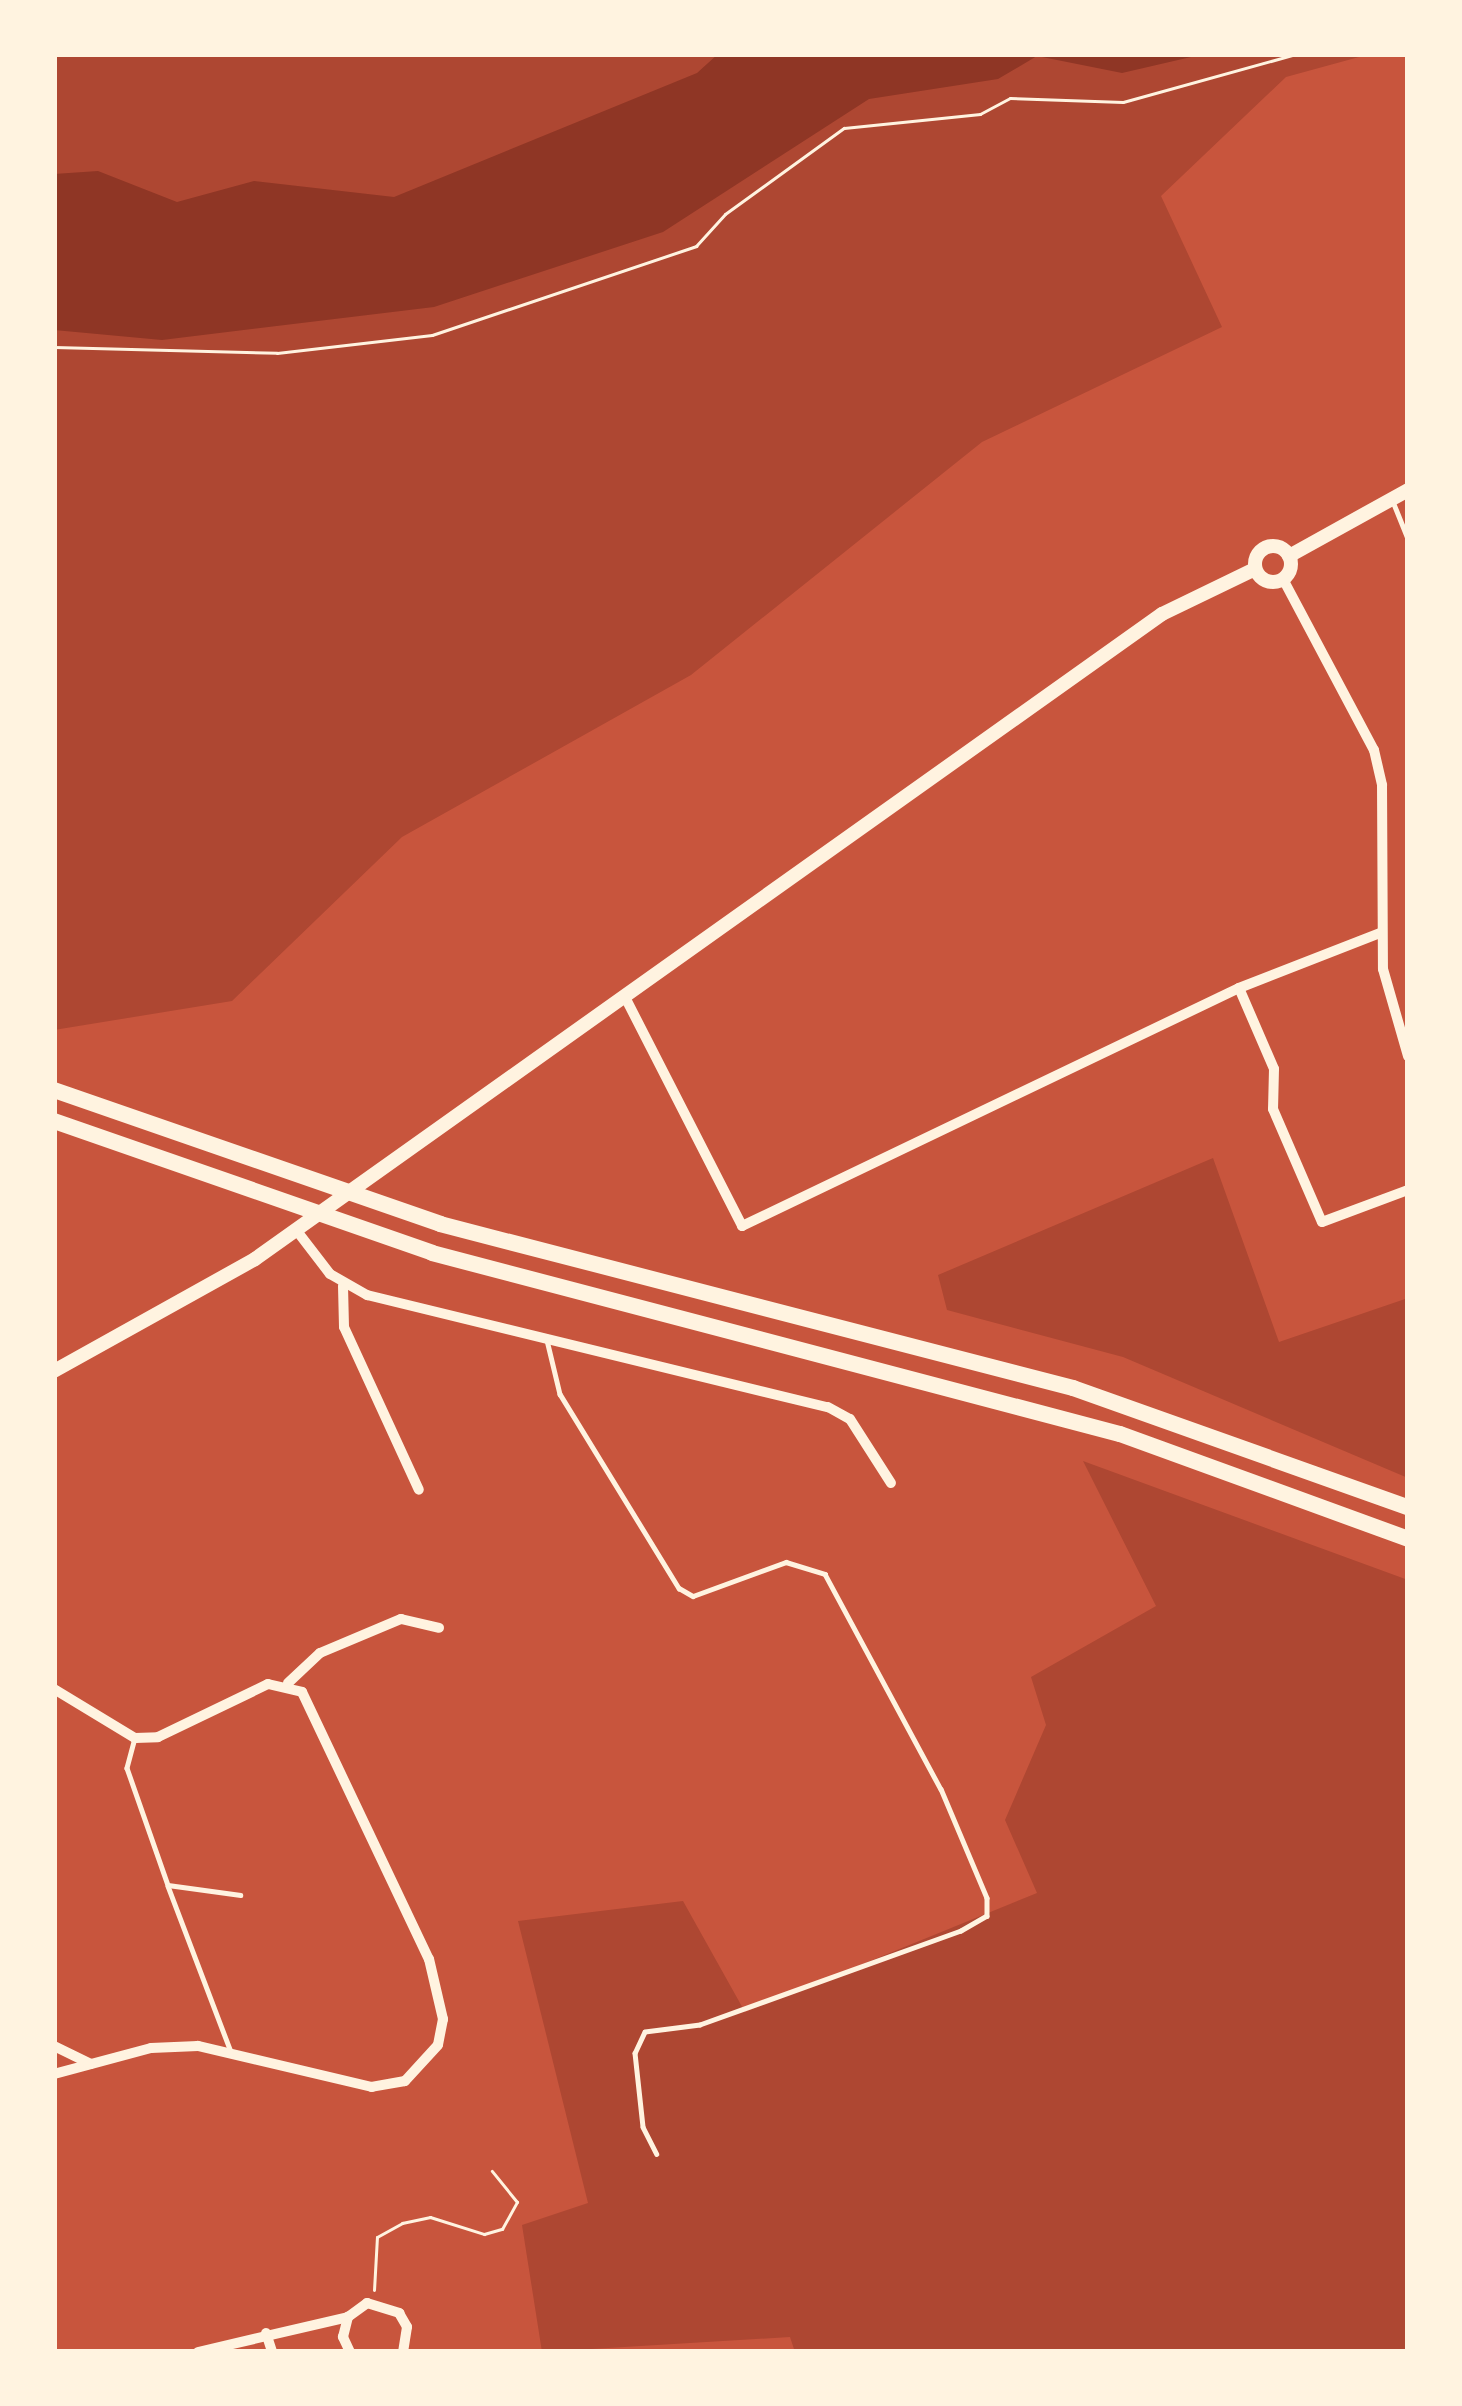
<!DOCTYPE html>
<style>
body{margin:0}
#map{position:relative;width:1462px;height:2406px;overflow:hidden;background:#c8553d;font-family:"Fira Sans",sans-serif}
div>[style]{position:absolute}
.green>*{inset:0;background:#ae4732}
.water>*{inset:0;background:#8f3625}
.path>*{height:3px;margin:-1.5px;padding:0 1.5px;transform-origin:1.5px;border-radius:1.5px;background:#fff3e0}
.service>*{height:4.5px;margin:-2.25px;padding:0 2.25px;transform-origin:2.25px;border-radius:2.25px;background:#fff3e0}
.minor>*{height:10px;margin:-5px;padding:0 5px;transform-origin:5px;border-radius:5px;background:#fff3e0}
.secondary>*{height:14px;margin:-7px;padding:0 7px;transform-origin:7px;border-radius:7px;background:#fff3e0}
.secondary>.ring{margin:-7px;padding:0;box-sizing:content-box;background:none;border:14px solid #fff3e0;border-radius:50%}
.trunk>*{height:16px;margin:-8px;padding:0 8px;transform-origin:8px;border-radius:8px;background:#fff3e0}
span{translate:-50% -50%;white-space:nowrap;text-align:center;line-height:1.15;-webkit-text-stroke:12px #fff3e0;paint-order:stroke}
.frame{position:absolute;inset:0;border:57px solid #fff3e0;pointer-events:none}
</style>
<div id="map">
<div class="green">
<i style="clip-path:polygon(54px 54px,1370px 54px,1286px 77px,1161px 196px,1222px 327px,982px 442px,691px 675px,402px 837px,232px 1001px,54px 1030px)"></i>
<i style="clip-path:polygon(1213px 1158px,1279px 1342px,1408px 1298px,1408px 1478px,1123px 1357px,947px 1310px,938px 1275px)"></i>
<i style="clip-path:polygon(1083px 1461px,1408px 1580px,1408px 2352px,795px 2352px,790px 2337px,542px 2352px,522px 2225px,588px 2203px,518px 1921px,683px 1901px,745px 2012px,1037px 1893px,1005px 1820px,1046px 1725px,1031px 1677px,1156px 1606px)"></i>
</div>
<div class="water">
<i style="clip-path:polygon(718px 54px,1204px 54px,1122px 73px,1037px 56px,998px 79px,869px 99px,663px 232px,434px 307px,162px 340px,54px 330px,54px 174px,98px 171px,177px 202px,254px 181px,394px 197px,697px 73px)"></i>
</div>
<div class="path">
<i style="left:54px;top:347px;width:223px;rotate:1.5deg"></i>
<i style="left:277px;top:353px;width:156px;rotate:-6.6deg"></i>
<i style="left:432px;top:335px;width:279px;rotate:-18.6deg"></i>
<i style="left:696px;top:246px;width:43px;rotate:-47.8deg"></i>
<i style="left:725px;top:214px;width:147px;rotate:-35.9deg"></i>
<i style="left:844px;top:128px;width:137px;rotate:-5.9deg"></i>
<i style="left:980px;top:114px;width:34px;rotate:-28deg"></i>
<i style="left:1010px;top:98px;width:113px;rotate:2deg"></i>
<i style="left:1123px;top:102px;width:180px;rotate:-15.5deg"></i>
<i style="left:374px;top:2290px;width:53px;rotate:-86.8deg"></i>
<i style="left:377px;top:2237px;width:29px;rotate:-29deg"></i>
<i style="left:402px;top:2223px;width:29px;rotate:-12deg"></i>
<i style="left:430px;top:2217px;width:57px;rotate:17.5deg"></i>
<i style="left:484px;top:2234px;width:19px;rotate:-16deg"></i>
<i style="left:502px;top:2229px;width:31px;rotate:-61deg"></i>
<i style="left:517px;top:2202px;width:40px;rotate:-129deg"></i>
</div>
<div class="service">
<i style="left:1394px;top:504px;width:38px;rotate:68deg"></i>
<i style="left:547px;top:1340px;width:56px;rotate:76.5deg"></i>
<i style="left:560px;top:1394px;width:228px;rotate:58.5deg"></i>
<i style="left:679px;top:1588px;width:16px;rotate:30deg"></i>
<i style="left:693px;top:1596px;width:99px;rotate:-20.1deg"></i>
<i style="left:786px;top:1562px;width:41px;rotate:17.1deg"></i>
<i style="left:825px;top:1574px;width:244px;rotate:61.7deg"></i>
<i style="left:941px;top:1789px;width:118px;rotate:67.1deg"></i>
<i style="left:987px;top:1898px;width:18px;rotate:90deg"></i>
<i style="left:987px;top:1916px;width:30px;rotate:150deg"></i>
<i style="left:961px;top:1931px;width:277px;rotate:160.2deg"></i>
<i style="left:700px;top:2025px;width:55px;rotate:172.7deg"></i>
<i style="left:645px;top:2032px;width:23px;rotate:115deg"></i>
<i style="left:635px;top:2053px;width:74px;rotate:83.8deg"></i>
<i style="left:643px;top:2127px;width:30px;rotate:63deg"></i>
<i style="left:135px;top:1738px;width:31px;rotate:105deg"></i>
<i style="left:127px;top:1768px;width:124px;rotate:70.7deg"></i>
<i style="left:168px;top:1885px;width:73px;rotate:7.9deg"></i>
<i style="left:168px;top:1886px;width:174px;rotate:69.2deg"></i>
</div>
<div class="minor">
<i style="left:1283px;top:579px;width:194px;rotate:62deg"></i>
<i style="left:1374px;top:750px;width:36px;rotate:77deg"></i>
<i style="left:1382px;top:785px;width:184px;rotate:89.7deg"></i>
<i style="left:1383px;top:969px;width:91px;rotate:74deg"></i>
<i style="left:1239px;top:988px;width:88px;rotate:66.6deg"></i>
<i style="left:1274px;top:1069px;width:40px;rotate:91.4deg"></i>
<i style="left:1273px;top:1109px;width:123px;rotate:66.6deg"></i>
<i style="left:1322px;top:1222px;width:92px;rotate:-20.4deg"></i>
<i style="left:626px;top:999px;width:255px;rotate:62.9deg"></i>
<i style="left:742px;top:1226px;width:551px;rotate:-25.59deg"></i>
<i style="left:1239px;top:988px;width:151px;rotate:-21.3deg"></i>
<i style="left:297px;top:1231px;width:54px;rotate:52.5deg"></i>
<i style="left:330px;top:1274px;width:43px;rotate:29.6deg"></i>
<i style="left:367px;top:1295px;width:474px;rotate:13.7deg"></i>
<i style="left:828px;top:1407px;width:25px;rotate:29deg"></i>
<i style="left:850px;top:1419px;width:76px;rotate:57.4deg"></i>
<i style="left:343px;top:1286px;width:41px;rotate:88.6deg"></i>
<i style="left:344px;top:1327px;width:179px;rotate:65.3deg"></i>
<i style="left:288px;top:1683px;width:44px;rotate:-43.2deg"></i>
<i style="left:320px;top:1653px;width:88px;rotate:-22.8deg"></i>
<i style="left:401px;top:1619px;width:39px;rotate:13deg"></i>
<i style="left:54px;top:1689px;width:95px;rotate:31.2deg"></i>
<i style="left:135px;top:1738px;width:23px;rotate:-2deg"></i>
<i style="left:158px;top:1737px;width:122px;rotate:-25.7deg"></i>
<i style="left:268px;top:1684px;width:35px;rotate:13deg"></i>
<i style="left:302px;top:1692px;width:296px;rotate:64.6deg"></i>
<i style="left:429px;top:1959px;width:62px;rotate:76.9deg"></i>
<i style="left:443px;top:2019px;width:26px;rotate:101deg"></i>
<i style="left:438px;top:2045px;width:49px;rotate:132.5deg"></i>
<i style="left:405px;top:2081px;width:34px;rotate:170deg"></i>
<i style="left:372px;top:2087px;width:179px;rotate:-166.7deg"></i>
<i style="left:198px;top:2046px;width:47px;rotate:177.6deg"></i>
<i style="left:151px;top:2048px;width:100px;rotate:165deg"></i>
<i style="left:54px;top:2046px;width:41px;rotate:25.9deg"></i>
<i style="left:266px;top:2333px;width:20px;rotate:72deg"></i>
<i style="left:198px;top:2352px;width:154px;rotate:-13.1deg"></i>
<i style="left:350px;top:2352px;width:17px;rotate:-115deg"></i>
<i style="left:343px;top:2337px;width:21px;rotate:-76deg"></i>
<i style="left:348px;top:2317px;width:24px;rotate:-36deg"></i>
<i style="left:367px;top:2303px;width:34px;rotate:17deg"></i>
<i style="left:399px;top:2313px;width:16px;rotate:60deg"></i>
<i style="left:407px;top:2327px;width:25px;rotate:99deg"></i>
</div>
<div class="secondary">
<i class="ring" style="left:1255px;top:546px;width:22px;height:22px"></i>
<i style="left:1289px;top:556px;width:136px;rotate:-29deg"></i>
<i style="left:54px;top:1371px;width:230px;rotate:-29.1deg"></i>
<i style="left:255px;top:1259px;width:1113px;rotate:-35.42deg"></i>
<i style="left:1162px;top:614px;width:103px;rotate:-25.8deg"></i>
</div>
<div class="trunk">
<i style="left:54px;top:1090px;width:409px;rotate:19.1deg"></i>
<i style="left:440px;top:1224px;width:654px;rotate:14.53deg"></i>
<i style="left:1073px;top:1388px;width:356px;rotate:19.6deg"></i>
<i style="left:54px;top:1121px;width:400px;rotate:19.2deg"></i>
<i style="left:432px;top:1253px;width:711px;rotate:14.74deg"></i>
<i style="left:1120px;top:1434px;width:307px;rotate:20deg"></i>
</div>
<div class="frame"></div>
</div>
